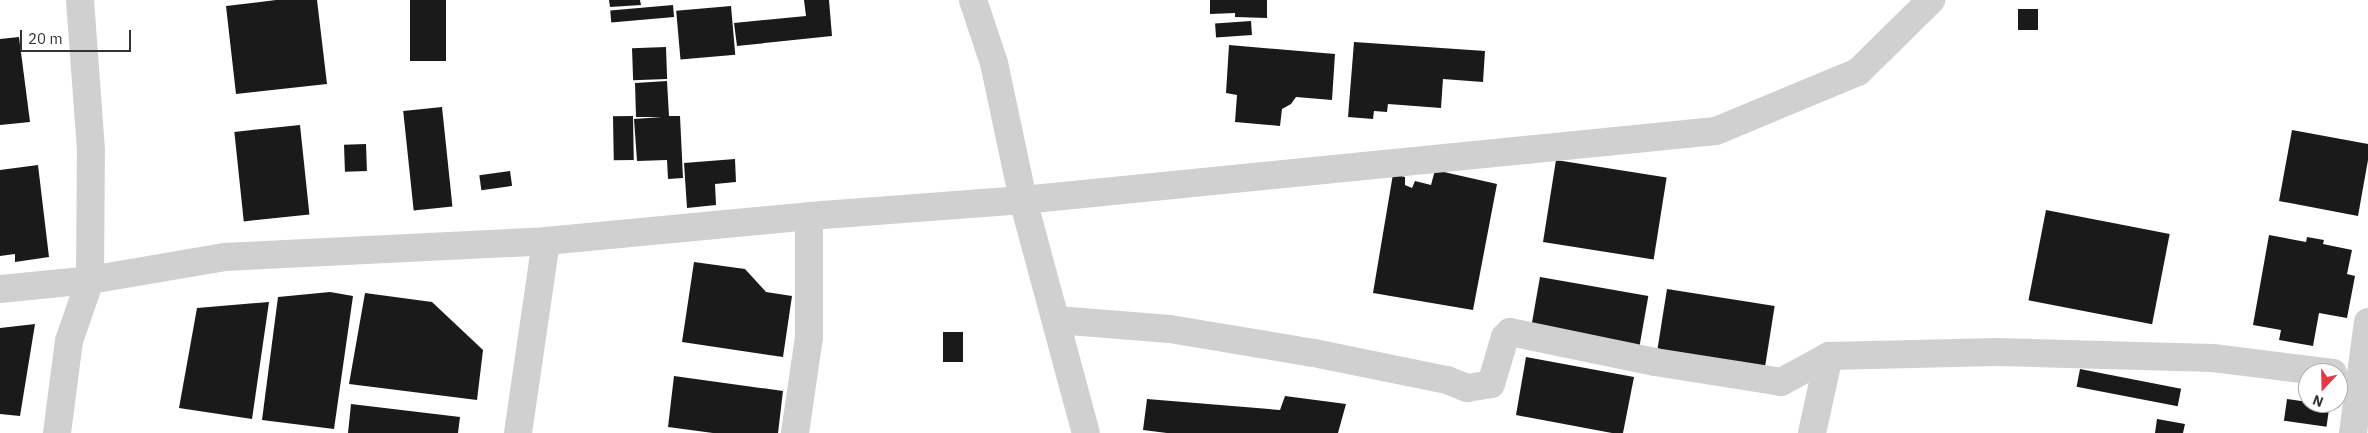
<!DOCTYPE html>
<style>
body{margin:0}
#map{position:relative;width:2368px;height:433px;overflow:hidden;background:#fff;font-family:"IBM Plex Sans",sans-serif}
div>[style]{position:absolute}
.building>*{inset:0;background:#1a1a1a;transform-origin:0 0}
.minor>*{height:28px;margin:-14px;padding:0 14px;transform-origin:14px;border-radius:14px;background:#d0d0d0}
span{translate:-50% -50%;white-space:nowrap;text-align:center;line-height:1.15;-webkit-text-stroke:5px #fff;paint-order:stroke}
.north{position:absolute;left:2298px;top:363px;width:50px;height:50px;box-sizing:border-box;background:#fff;border:1px solid #adadad;border-radius:50%;rotate:201deg;font-size:14px;font-weight:700;line-height:20px;text-align:center;color:#333}
.north::after{content:'';display:block;margin:auto;width:18px;height:22px;background:#e63946;clip-path:polygon(50% 0,100% 100%,50% 72%,0 100%)}
.scale{position:absolute;left:20px;top:30px;width:111px;height:22px;box-sizing:border-box;border:2px solid #333;border-top:0;padding-left:6px;font-size:15px;line-height:18px;white-space:nowrap;color:#333;-webkit-text-stroke:4px #fff;paint-order:stroke}
</style>
<div id="map">
<div class="building">
<i style="clip-path:polygon(276px 0,317px 0,327px 84px,236px 94px,226px 6px)"></i>
<i style="left:410px;top:0;width:36px;height:61px"></i>
<i style="clip-path:polygon(609px 0,640px 0,641px 5px,610px 7px)"></i>
<i style="clip-path:polygon(804px 0,829px 0,832px 36px,737px 46px,734px 23px,806px 16px)"></i>
<i style="clip-path:polygon(1210px 0,1267px 0,1267px 18px,1235px 17px,1235px 13px,1210px 14px)"></i>
<i style="left:673px;top:5px;width:12px;height:63px;rotate:85deg"></i>
<i style="left:731px;top:6px;width:49px;height:55px;rotate:85deg"></i>
<i style="left:2018px;top:9px;width:20px;height:21px"></i>
<i style="left:1251px;top:21px;width:14px;height:36px;rotate:86deg"></i>
<i style="clip-path:polygon(19px 37px,30px 122px,0 125px,0 39px)"></i>
<i style="clip-path:polygon(1354px 42px,1485px 51px,1483px 82px,1443px 79px,1441px 108px,1388px 104px,1387px 112px,1374px 111px,1373px 119px,1348px 117px)"></i>
<i style="clip-path:polygon(1229px 45px,1335px 54px,1332px 100px,1296px 97px,1291px 104px,1282px 109px,1280px 126px,1235px 122px,1237px 95px,1226px 93px)"></i>
<i style="left:666px;top:47px;width:32px;height:34px;rotate:88deg"></i>
<i style="clip-path:polygon(667px 81px,669px 116px,680px 116px,683px 178px,668px 179px,667px 160px,637px 161px,634px 119px,662px 117px,636px 117px,635px 83px)"></i>
<i style="left:442px;top:107px;width:100px;height:39px;rotate:84deg"></i>
<i style="left:633px;top:116px;width:44px;height:20px;rotate:89deg"></i>
<i style="left:300px;top:125px;width:90px;height:66px;rotate:84deg"></i>
<i style="clip-path:polygon(2292px 130px,2368px 144px,2368px 160px,2358px 216px,2279px 201px)"></i>
<i style="left:366px;top:144px;width:27px;height:22px;rotate:88deg"></i>
<i style="clip-path:polygon(735px 159px,736px 182px,715px 184px,716px 205px,687px 208px,684px 163px)"></i>
<i style="left:1556px;top:160px;width:112px;height:83px;rotate:9deg"></i>
<i style="clip-path:polygon(38px 165px,49px 257px,15px 262px,15px 254px,0 256px,0 170px)"></i>
<i style="clip-path:polygon(1435px 170px,1497px 184px,1473px 310px,1373px 293px,1393px 174px,1405px 177px,1405px 185px,1412px 188px,1415px 181px,1431px 185px)"></i>
<i style="left:510px;top:171px;width:15px;height:31px;rotate:82deg"></i>
<i style="left:2046px;top:210px;width:126px;height:92px;rotate:11deg"></i>
<i style="clip-path:polygon(2269px 235px,2306px 242px,2307px 237px,2324px 240px,2323px 244px,2352px 250px,2347px 274px,2355px 276px,2347px 318px,2319px 313px,2313px 346px,2279px 340px,2281px 330px,2253px 325px)"></i>
<i style="clip-path:polygon(694px 262px,745px 269px,766px 292px,792px 296px,783px 357px,682px 342px)"></i>
<i style="left:1540px;top:277px;width:110px;height:52px;rotate:10deg"></i>
<i style="left:1667px;top:289px;width:109px;height:61px;rotate:9deg"></i>
<i style="clip-path:polygon(330px 292px,353px 296px,334px 429px,262px 420px,278px 297px)"></i>
<i style="clip-path:polygon(365px 293px,432px 302px,483px 350px,477px 400px,349px 384px)"></i>
<i style="clip-path:polygon(269px 302px,252px 419px,179px 408px,197px 308px)"></i>
<i style="clip-path:polygon(35px 324px,20px 416px,0 414px,0 328px)"></i>
<i style="left:963px;top:332px;width:30px;height:20px;rotate:90deg"></i>
<i style="clip-path:polygon(1526px 357px,1634px 377px,1623px 433px,1612px 433px,1516px 415px)"></i>
<i style="left:2080px;top:369px;width:103px;height:18px;rotate:11deg"></i>
<i style="clip-path:polygon(674px 376px,783px 391px,778px 433px,713px 433px,668px 427px)"></i>
<i style="clip-path:polygon(1285px 396px,1346px 404px,1338px 433px,1167px 433px,1143px 430px,1147px 399px,1280px 410px)"></i>
<i style="left:2287px;top:399px;width:43px;height:22px;rotate:8deg"></i>
<i style="clip-path:polygon(351px 404px,460px 417px,458px 433px,348px 433px)"></i>
<i style="clip-path:polygon(2157px 419px,2185px 424px,2183px 433px,2155px 433px)"></i>
</div>
<div class="minor">
<i style="left:973px;top:0;width:66px;rotate:71.6deg"></i>
<i style="left:994px;top:63px;width:140px;rotate:78deg"></i>
<i style="left:1023px;top:200px;width:241px;rotate:74.9deg"></i>
<i style="left:0;top:289px;width:90px;rotate:-5.7deg"></i>
<i style="left:90px;top:280px;width:136px;rotate:-9.7deg"></i>
<i style="left:224px;top:257px;width:322px;rotate:-2.8deg"></i>
<i style="left:546px;top:241px;width:278px;rotate:-5.4deg"></i>
<i style="left:823px;top:215px;width:201px;rotate:-4.3deg"></i>
<i style="left:1023px;top:200px;width:696px;rotate:-5.69deg"></i>
<i style="left:1716px;top:131px;width:154px;rotate:-22.6deg"></i>
<i style="left:1858px;top:72px;width:103px;rotate:-44.6deg"></i>
<i style="left:1057px;top:320px;width:113px;rotate:4.6deg"></i>
<i style="left:1170px;top:329px;width:146px;rotate:9.5deg"></i>
<i style="left:1314px;top:353px;width:136px;rotate:11.5deg"></i>
<i style="left:1447px;top:380px;width:22px;rotate:22deg"></i>
<i style="left:1467px;top:388px;width:24px;rotate:-9deg"></i>
<i style="left:1491px;top:384px;width:49px;rotate:-73.4deg"></i>
<i style="left:1505px;top:337px;width:7px;rotate:-45deg"></i>
<i style="left:1510px;top:332px;width:148px;rotate:11.7deg"></i>
<i style="left:1655px;top:362px;width:128px;rotate:9deg"></i>
<i style="left:1781px;top:382px;width:55px;rotate:-28.4deg"></i>
<i style="left:1829px;top:356px;width:168px;rotate:-1.4deg"></i>
<i style="left:1997px;top:352px;width:216px;rotate:1.6deg"></i>
<i style="left:2213px;top:358px;width:121px;rotate:7.1deg"></i>
<i style="left:57px;top:433px;width:93px;rotate:-82.6deg"></i>
<i style="left:69px;top:341px;width:65px;rotate:-71deg"></i>
<i style="left:90px;top:280px;width:130px;rotate:-89.6deg"></i>
<i style="left:91px;top:150px;width:150px;rotate:-94.2deg"></i>
<i style="left:518px;top:433px;width:194px;rotate:-81.7deg"></i>
<i style="left:795px;top:433px;width:97px;rotate:-81.7deg"></i>
<i style="left:809px;top:337px;width:121px;rotate:-90deg"></i>
<i style="left:1812px;top:433px;width:79px;rotate:-77.6deg"></i>
<i style="left:2353px;top:433px;width:112px;rotate:-82.3deg"></i>
</div>
<div class="north">N</div>
<div class="scale">20 m</div>
</div>
